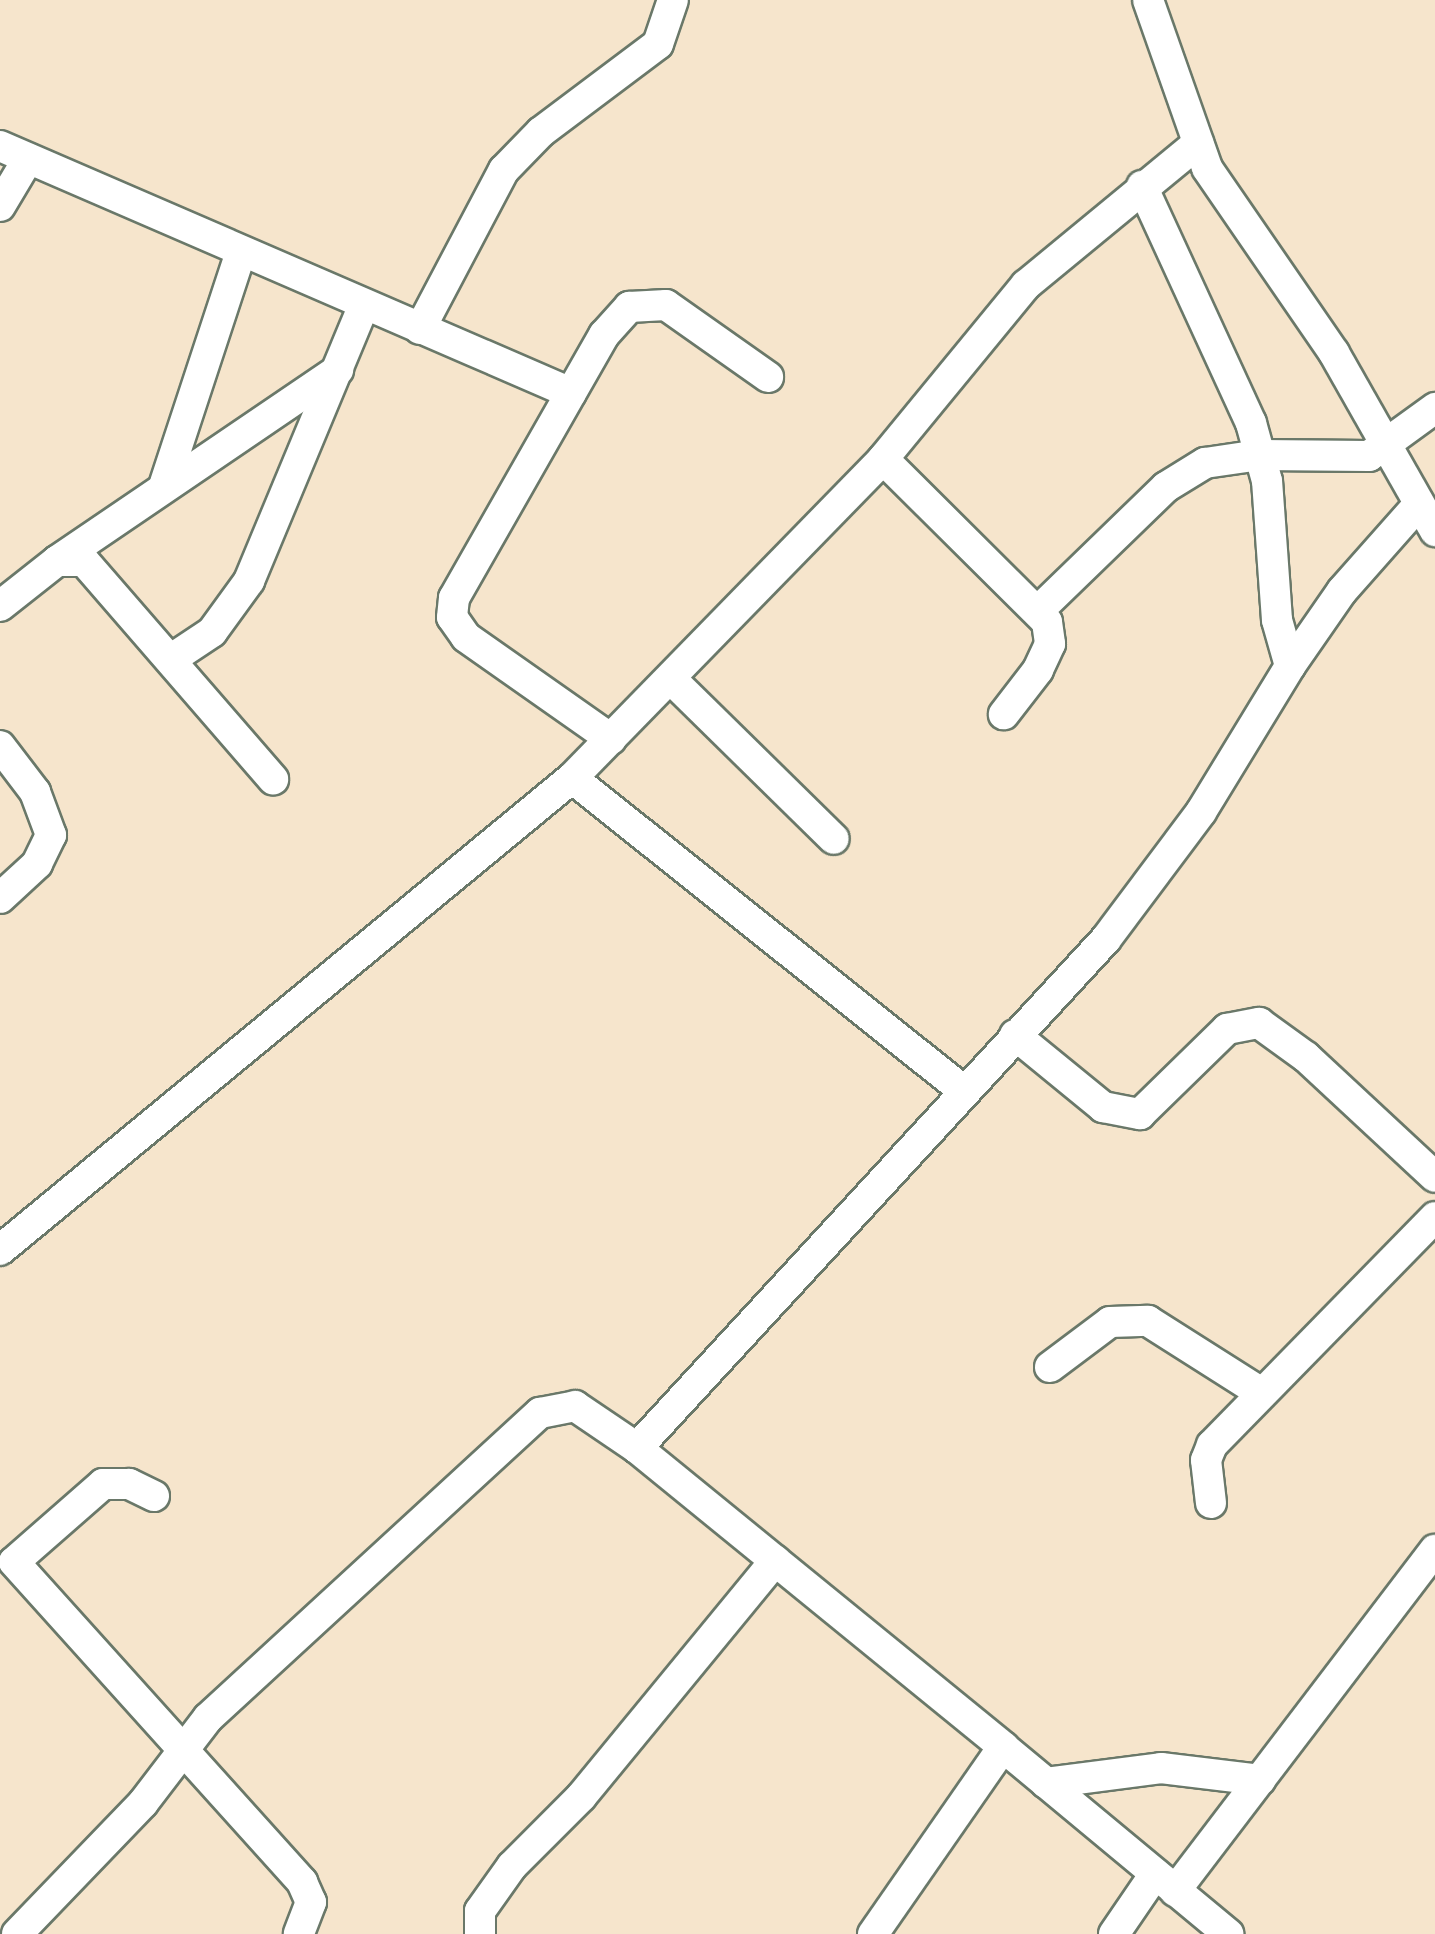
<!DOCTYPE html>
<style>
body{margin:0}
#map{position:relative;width:1435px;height:1934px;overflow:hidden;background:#f6e5cc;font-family:Mynerve,sans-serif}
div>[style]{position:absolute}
.roads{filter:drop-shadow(2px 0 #6a7869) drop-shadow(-2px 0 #6a7869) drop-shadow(0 2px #6a7869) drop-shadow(0 -2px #6a7869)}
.minor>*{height:30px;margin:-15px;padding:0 15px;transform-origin:15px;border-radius:15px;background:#fff}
span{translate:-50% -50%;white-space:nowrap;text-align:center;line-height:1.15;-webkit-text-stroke:7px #fcf5e5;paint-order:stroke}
</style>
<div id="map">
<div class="roads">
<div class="minor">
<i style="left:1148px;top:0;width:178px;rotate:70.6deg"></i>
<i style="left:1207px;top:168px;width:224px;rotate:55.5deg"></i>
<i style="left:1334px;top:353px;width:205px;rotate:60.4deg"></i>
<i style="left:0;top:146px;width:622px;rotate:23.39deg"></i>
<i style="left:0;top:206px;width:55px;rotate:-59.2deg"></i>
<i style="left:420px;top:329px;width:180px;rotate:-62.2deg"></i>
<i style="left:504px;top:170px;width:53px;rotate:-45.8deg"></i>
<i style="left:541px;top:132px;width:146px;rotate:-36.9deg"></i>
<i style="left:658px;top:44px;width:46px;rotate:-71.2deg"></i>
<i style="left:883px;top:459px;width:231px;rotate:44.8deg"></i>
<i style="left:1047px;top:622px;width:22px;rotate:82deg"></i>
<i style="left:1050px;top:644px;width:29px;rotate:115deg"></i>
<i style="left:1038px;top:670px;width:56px;rotate:127.7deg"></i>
<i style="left:165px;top:483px;width:243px;rotate:-71.8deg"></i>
<i style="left:57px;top:561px;width:340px;rotate:-34.2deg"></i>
<i style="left:0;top:606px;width:73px;rotate:-38.3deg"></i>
<i style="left:57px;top:561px;width:27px"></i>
<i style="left:84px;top:561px;width:289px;rotate:49.1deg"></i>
<i style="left:1040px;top:609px;width:175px;rotate:-44.1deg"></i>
<i style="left:1166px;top:487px;width:46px;rotate:-31.6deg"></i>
<i style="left:1205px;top:463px;width:56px;rotate:-8.3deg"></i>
<i style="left:1260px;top:455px;width:109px;rotate:0.5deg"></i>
<i style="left:1369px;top:456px;width:82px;rotate:-36deg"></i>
<i style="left:173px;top:658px;width:47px;rotate:-33.7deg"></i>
<i style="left:212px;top:632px;width:63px;rotate:-54deg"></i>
<i style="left:249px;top:581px;width:299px;rotate:-67.4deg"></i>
<i style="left:1290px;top:666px;width:91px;rotate:-55.3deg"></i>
<i style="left:1342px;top:591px;width:115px;rotate:-48.5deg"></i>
<i style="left:671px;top:679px;width:228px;rotate:44.5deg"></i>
<i style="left:611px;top:739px;width:177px;rotate:-144.9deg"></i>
<i style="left:466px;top:637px;width:24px;rotate:-125deg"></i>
<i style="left:452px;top:617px;width:19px;rotate:-84deg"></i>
<i style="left:454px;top:598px;width:303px;rotate:-60.3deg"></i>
<i style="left:604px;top:335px;width:38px;rotate:-48deg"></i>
<i style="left:629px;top:307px;width:37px;rotate:-3deg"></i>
<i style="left:666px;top:305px;width:125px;rotate:35.2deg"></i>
<i style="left:0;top:746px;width:58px;rotate:52.7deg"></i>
<i style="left:35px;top:792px;width:46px;rotate:69.6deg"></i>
<i style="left:51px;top:835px;width:32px;rotate:116deg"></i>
<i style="left:37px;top:864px;width:50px;rotate:137.4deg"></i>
<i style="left:572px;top:778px;width:502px;rotate:38.61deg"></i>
<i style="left:1015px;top:1035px;width:114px;rotate:39.3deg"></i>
<i style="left:1103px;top:1107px;width:38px;rotate:11deg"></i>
<i style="left:1140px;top:1114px;width:122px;rotate:-44.3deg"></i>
<i style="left:1227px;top:1029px;width:33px;rotate:-11deg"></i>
<i style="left:1259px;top:1023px;width:58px;rotate:35.9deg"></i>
<i style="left:1306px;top:1057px;width:176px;rotate:42.9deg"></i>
<i style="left:0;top:1250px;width:742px;rotate:-39.53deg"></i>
<i style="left:572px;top:778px;width:446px;rotate:-45.7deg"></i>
<i style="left:883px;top:459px;width:225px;rotate:-50.6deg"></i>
<i style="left:1026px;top:285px;width:223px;rotate:-39.5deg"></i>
<i style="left:1050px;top:1367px;width:75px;rotate:-36.9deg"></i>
<i style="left:1110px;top:1322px;width:38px;rotate:-2deg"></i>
<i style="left:1148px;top:1321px;width:133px;rotate:32.4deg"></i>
<i style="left:637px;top:1448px;width:473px;rotate:39.2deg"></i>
<i style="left:154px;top:1496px;width:28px;rotate:-154deg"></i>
<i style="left:129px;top:1484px;width:26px;rotate:180deg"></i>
<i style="left:103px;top:1484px;width:118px;rotate:138.8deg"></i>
<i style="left:14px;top:1562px;width:431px;rotate:48deg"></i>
<i style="left:302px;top:1882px;width:22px;rotate:66deg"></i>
<i style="left:311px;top:1902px;width:34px;rotate:111deg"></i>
<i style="left:1211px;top:1503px;width:43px;rotate:-96.6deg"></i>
<i style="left:1206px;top:1460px;width:16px;rotate:-68deg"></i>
<i style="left:1212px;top:1445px;width:319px;rotate:-45.6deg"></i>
<i style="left:1046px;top:1783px;width:116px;rotate:-7.4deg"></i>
<i style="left:1161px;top:1768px;width:100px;rotate:6.9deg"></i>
<i style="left:1175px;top:1891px;width:429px;rotate:-52.7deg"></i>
<i style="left:17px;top:1934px;width:182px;rotate:-46.1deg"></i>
<i style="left:143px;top:1803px;width:107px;rotate:-52.6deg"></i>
<i style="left:208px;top:1718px;width:451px;rotate:-42.6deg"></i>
<i style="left:540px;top:1413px;width:36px;rotate:-11deg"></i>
<i style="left:575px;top:1406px;width:75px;rotate:34.1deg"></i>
<i style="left:637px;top:1448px;width:692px;rotate:-47.34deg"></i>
<i style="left:1106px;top:939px;width:159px;rotate:-53.2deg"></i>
<i style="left:1201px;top:812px;width:171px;rotate:-58.6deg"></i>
<i style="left:1290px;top:666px;width:48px;rotate:-105.8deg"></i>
<i style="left:1277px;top:620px;width:139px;rotate:-94.1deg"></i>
<i style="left:1267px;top:481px;width:60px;rotate:-105.4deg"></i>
<i style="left:1251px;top:423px;width:261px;rotate:-114.7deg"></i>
<i style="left:480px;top:1934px;width:23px;rotate:-90deg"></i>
<i style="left:480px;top:1911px;width:55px;rotate:-54.6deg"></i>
<i style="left:512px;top:1866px;width:98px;rotate:-45deg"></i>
<i style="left:581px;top:1797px;width:306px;rotate:-50.6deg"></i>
<i style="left:873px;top:1934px;width:228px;rotate:-55.2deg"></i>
<i style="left:1003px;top:1747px;width:293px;rotate:39.7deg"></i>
<i style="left:1114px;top:1934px;width:73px;rotate:-55.7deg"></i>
</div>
</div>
</div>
